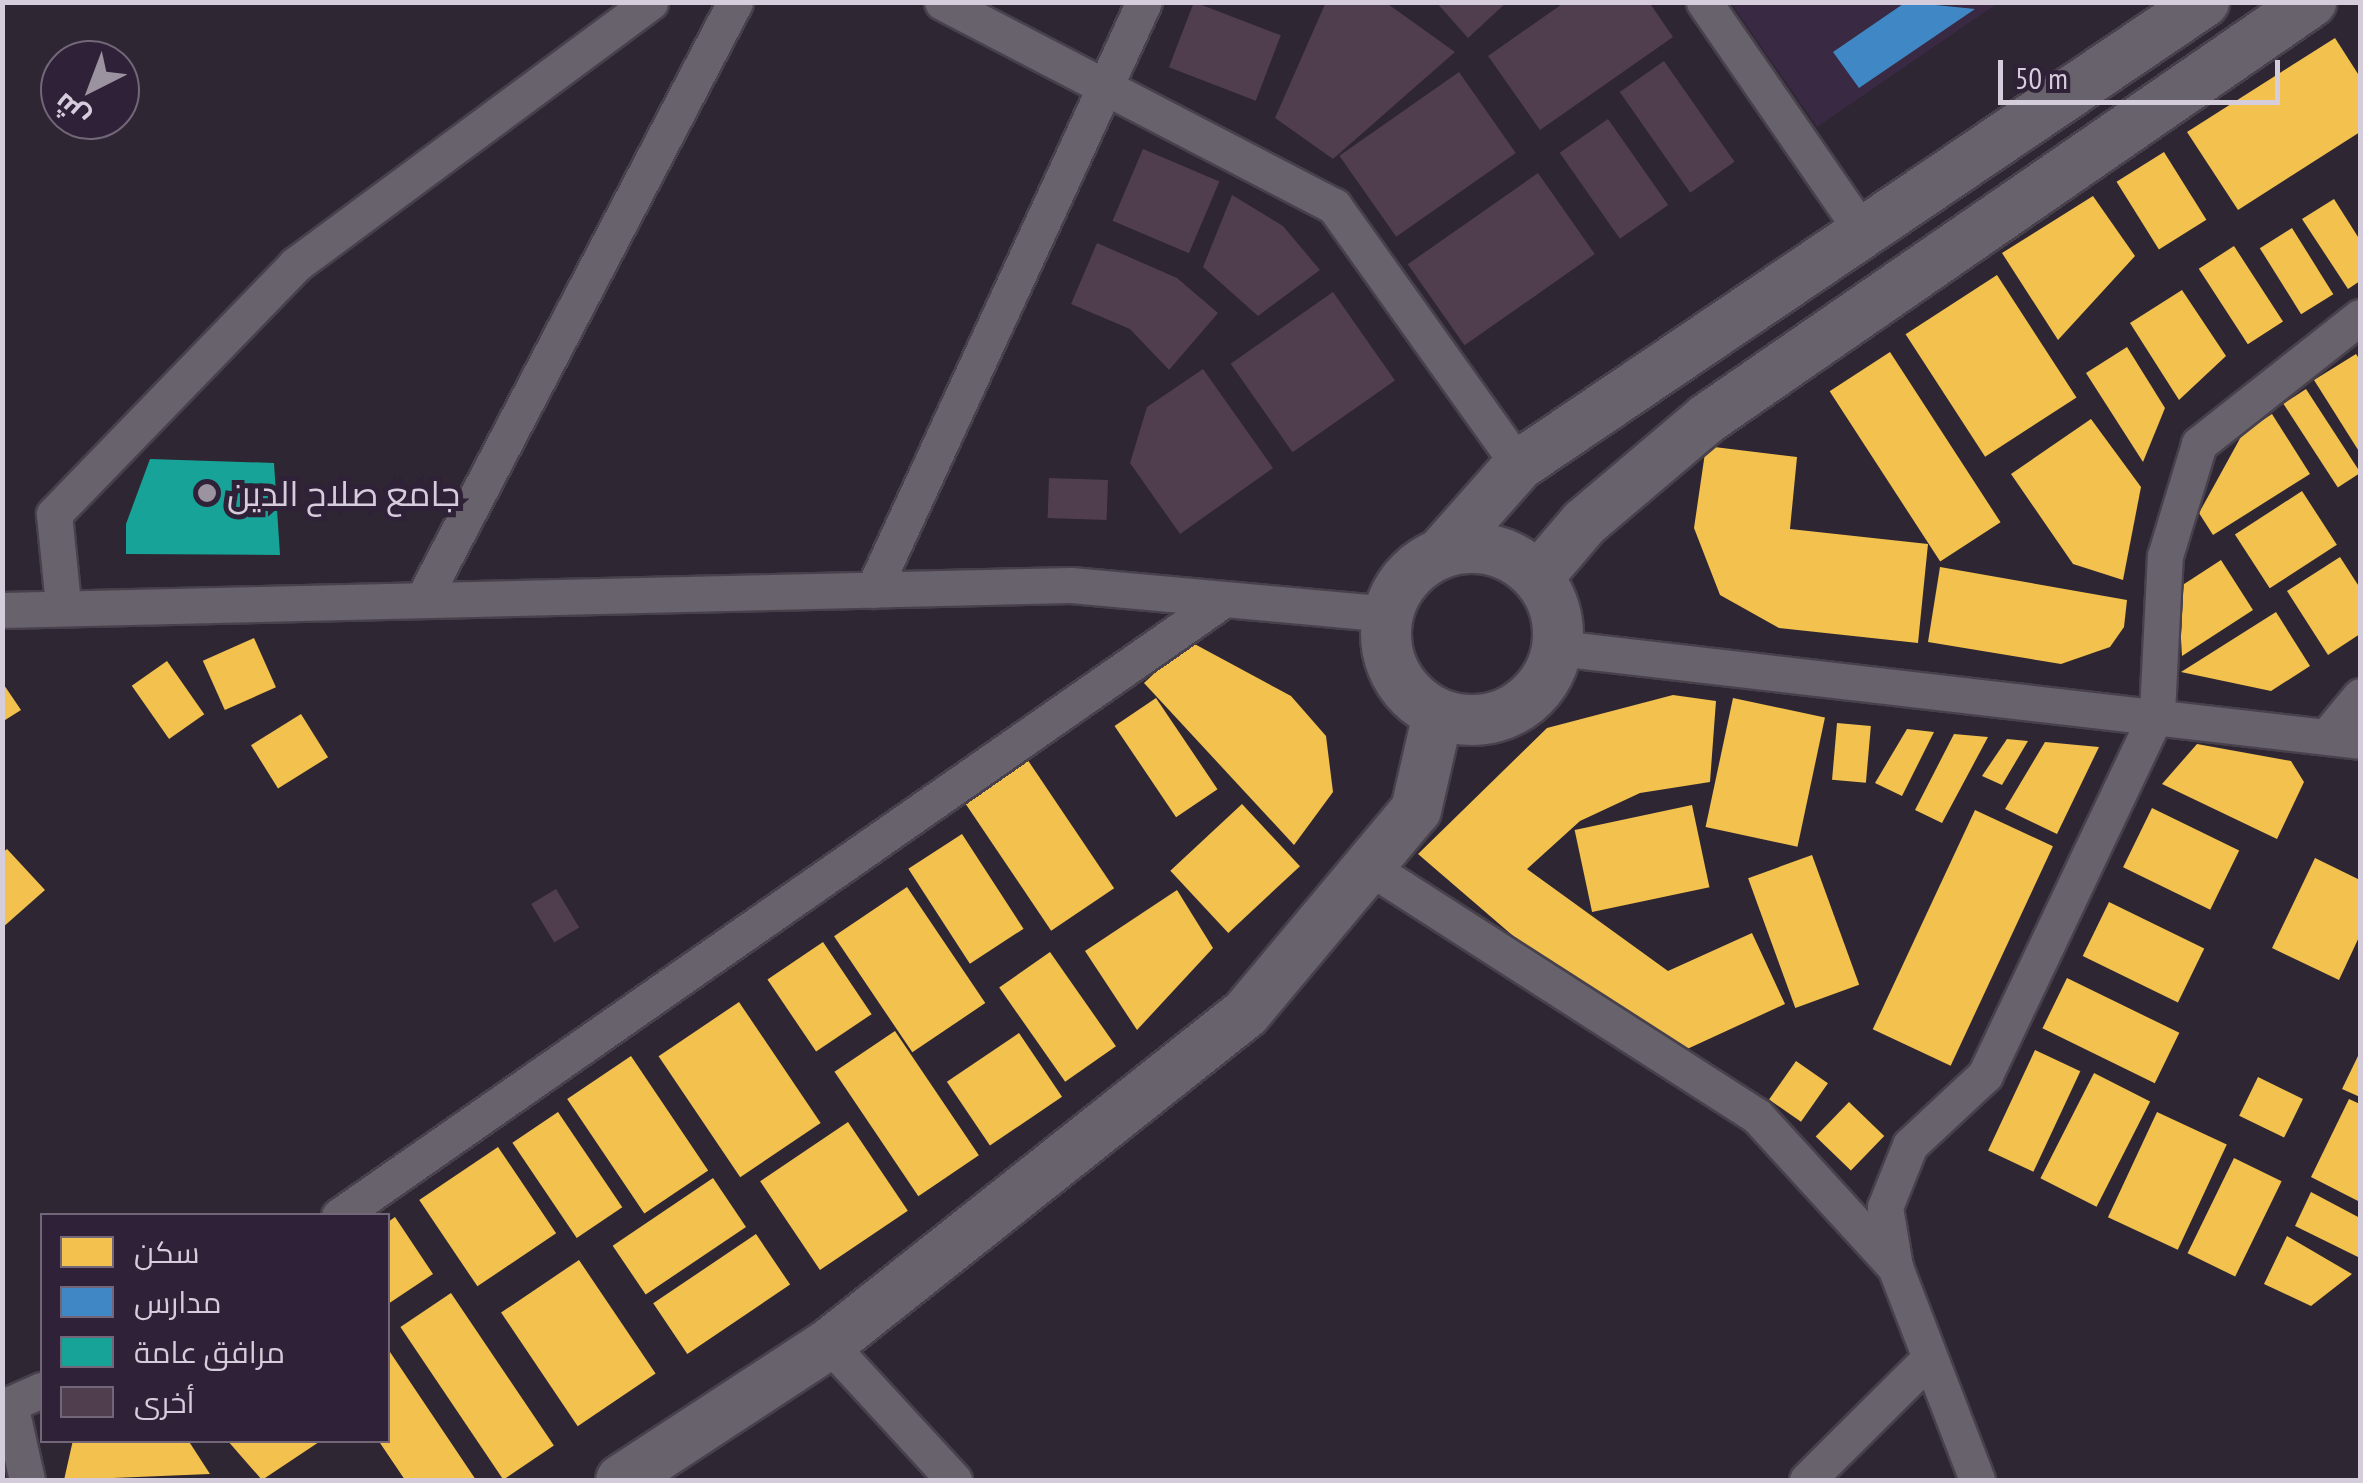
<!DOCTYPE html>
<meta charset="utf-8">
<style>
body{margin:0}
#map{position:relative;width:2363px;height:1483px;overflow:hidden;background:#2e2632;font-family:"PT Sans Narrow",Cairo,sans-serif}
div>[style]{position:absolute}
.built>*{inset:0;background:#392942}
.homes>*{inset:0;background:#f2c14e;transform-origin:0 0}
.schools>*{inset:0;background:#3f88c5}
.public>*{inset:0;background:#17a398}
.building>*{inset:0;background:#503e4e;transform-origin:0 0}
.roads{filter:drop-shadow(2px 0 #48414c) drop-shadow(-2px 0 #48414c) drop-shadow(0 2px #48414c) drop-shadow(0 -2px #48414c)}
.street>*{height:35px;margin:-17.5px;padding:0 17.5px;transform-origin:17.5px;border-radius:17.5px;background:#68626c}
.secondary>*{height:50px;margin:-25px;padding:0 25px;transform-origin:25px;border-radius:25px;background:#68626c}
.secondary>.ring{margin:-25px;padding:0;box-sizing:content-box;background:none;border:50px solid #68626c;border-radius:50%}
.dots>*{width:28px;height:28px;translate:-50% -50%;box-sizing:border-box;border:5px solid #2f2137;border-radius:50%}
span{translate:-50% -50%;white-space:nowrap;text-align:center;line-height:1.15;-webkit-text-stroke:10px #2f2137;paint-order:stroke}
.poi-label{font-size:35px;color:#d6cddc}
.left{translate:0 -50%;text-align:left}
.frame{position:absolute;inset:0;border:5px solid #d6cddc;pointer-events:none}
.legend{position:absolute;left:40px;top:1213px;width:350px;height:230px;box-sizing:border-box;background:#2f2137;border:2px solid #726679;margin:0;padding:12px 18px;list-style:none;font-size:30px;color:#d6cddc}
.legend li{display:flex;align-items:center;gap:20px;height:50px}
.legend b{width:50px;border:2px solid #726679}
.north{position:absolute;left:40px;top:40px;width:100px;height:100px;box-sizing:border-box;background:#2f2137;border:2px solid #726679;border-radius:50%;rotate:222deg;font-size:28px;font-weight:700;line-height:40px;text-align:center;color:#d6cddc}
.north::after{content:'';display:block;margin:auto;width:35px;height:45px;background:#9b93a0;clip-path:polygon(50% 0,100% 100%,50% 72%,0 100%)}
.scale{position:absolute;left:1998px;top:60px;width:282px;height:45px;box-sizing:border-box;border:5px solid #d6cddc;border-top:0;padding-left:12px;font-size:30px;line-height:35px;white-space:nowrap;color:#d6cddc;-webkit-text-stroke:8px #2f2137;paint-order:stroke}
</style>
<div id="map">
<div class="built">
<i style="clip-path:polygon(1731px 3px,1998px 3px,1817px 127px)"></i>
</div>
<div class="homes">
<i style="clip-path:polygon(2335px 38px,2360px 77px,2360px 132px,2238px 210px,2187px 132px)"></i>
<i style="left:2164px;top:152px;width:80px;height:56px;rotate:58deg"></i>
<i style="clip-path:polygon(2093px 196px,2135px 256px,2058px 340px,2002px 253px)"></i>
<i style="clip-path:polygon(2334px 199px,2360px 240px,2360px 281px,2348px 289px,2302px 219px)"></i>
<i style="left:2292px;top:228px;width:78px;height:38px;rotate:58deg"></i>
<i style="left:2234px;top:246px;width:90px;height:42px;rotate:57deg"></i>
<i style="left:1997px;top:275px;width:146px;height:109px;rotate:57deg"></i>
<i style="clip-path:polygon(2182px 290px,2226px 356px,2179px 400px,2130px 323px)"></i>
<i style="clip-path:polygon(2127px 347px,2165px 408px,2143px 462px,2086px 373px)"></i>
<i style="left:1890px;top:352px;width:203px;height:72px;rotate:57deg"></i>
<i style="clip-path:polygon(2356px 354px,2360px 360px,2360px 453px,2314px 380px)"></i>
<i style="left:2306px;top:389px;width:100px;height:27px;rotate:57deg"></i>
<i style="clip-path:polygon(2272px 414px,2310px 474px,2213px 535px,2199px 513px,2243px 433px)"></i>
<i style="clip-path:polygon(2091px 419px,2141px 487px,2123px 580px,2073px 564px,2011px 474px)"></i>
<i style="clip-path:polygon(1706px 446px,1797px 457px,1790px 529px,1928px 544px,1918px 643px,1779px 628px,1720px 595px,1694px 528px)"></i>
<i style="left:2302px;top:491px;width:64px;height:80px;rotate:57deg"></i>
<i style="clip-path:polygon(2340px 557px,2360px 588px,2360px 634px,2328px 655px,2287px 591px)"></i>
<i style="clip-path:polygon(2221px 560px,2253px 610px,2182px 656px,2178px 588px)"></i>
<i style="clip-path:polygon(1940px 567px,2127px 600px,2124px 627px,2110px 647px,2061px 664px,1928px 642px)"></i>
<i style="clip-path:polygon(2276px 612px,2310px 666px,2271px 691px,2181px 672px)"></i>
<i style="left:254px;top:638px;width:54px;height:56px;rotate:66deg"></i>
<i style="clip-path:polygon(1189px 641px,1291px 696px,1326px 736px,1333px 792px,1294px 845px,1144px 683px)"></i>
<i style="left:167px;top:661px;width:65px;height:43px;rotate:55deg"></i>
<i style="clip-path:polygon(2px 682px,21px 710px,2px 722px)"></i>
<i style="clip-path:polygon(1673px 695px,1716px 701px,1710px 782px,1640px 793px,1580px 821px,1527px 869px,1668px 971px,1752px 933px,1785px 1004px,1685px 1050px,1541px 960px,1418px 854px,1547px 728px)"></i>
<i style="left:1156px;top:698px;width:110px;height:50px;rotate:56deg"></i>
<i style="left:1733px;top:698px;width:94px;height:132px;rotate:12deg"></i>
<i style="left:301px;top:714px;width:51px;height:59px;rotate:58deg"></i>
<i style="left:1837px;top:723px;width:34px;height:57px;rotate:5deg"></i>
<i style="clip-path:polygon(1907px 729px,1934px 732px,1902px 796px,1875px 783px)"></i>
<i style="clip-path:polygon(1954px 734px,1988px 737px,1942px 823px,1915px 810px)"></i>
<i style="clip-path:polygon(2007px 739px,2028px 741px,2002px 785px,1982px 776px)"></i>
<i style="clip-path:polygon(2045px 742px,2099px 747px,2057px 834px,2005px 809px)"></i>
<i style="clip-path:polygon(2197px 744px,2291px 761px,2304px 782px,2277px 839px,2162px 784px)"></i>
<i style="left:1023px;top:753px;width:163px;height:76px;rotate:56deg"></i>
<i style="left:1242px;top:804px;width:85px;height:98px;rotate:47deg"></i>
<i style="left:1692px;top:805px;width:84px;height:120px;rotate:78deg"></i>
<i style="left:2152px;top:808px;width:97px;height:66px;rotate:26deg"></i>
<i style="left:1975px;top:810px;width:86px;height:242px;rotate:25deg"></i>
<i style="left:962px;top:834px;width:113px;height:64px;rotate:57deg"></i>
<i style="clip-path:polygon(7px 849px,45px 890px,2px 928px,2px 853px)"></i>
<i style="left:1812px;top:855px;width:138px;height:68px;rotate:70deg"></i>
<i style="clip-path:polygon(2315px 858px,2360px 880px,2360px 935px,2339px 980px,2272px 948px)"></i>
<i style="left:907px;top:887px;width:140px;height:88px;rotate:56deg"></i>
<i style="clip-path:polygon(1177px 890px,1213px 948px,1137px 1030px,1085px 951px)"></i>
<i style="left:2109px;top:902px;width:106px;height:60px;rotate:26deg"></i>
<i style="left:823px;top:942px;width:87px;height:67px;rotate:56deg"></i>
<i style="left:1050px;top:952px;width:115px;height:62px;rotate:55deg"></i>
<i style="left:2067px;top:978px;width:125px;height:56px;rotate:26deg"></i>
<i style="left:739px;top:1002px;width:146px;height:97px;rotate:56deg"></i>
<i style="left:895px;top:1031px;width:150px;height:73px;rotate:56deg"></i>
<i style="left:1019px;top:1033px;width:77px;height:87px;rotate:56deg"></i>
<i style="left:2035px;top:1050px;width:50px;height:111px;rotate:25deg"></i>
<i style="left:631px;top:1056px;width:138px;height:77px;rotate:56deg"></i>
<i style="clip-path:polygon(2358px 1056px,2360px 1058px,2360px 1097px,2342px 1089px)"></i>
<i style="left:1796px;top:1061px;width:39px;height:47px;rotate:35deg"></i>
<i style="left:2094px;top:1073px;width:63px;height:118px;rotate:27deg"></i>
<i style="left:2258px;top:1077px;width:50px;height:43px;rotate:26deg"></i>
<i style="clip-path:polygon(2349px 1099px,2360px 1104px,2360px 1202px,2311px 1177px)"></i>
<i style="left:1849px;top:1102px;width:49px;height:48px;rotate:44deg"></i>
<i style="left:558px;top:1112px;width:115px;height:55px;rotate:56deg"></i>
<i style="left:2157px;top:1112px;width:77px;height:116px;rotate:25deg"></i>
<i style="left:848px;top:1122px;width:107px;height:106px;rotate:56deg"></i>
<i style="left:498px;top:1147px;width:104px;height:95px;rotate:56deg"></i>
<i style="left:2234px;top:1158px;width:53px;height:106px;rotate:26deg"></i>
<i style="left:713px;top:1178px;width:59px;height:121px;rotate:56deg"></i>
<i style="clip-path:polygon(2311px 1192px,2360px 1218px,2360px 1258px,2295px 1226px)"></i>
<i style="clip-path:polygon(395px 1217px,433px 1274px,388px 1304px,388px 1222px)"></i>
<i style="left:756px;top:1234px;width:61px;height:124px;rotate:56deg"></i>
<i style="clip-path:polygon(2287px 1236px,2352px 1274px,2311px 1306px,2264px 1284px)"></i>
<i style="left:579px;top:1260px;width:137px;height:94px;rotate:56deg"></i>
<i style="left:451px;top:1293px;width:184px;height:61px;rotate:56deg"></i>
<i style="clip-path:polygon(388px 1349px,476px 1480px,405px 1480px,378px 1440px,388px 1440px)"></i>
<i style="clip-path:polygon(73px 1440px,188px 1440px,210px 1474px,64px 1480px)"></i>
<i style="clip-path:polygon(227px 1440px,322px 1440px,262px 1480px)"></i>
</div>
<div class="schools">
<i style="clip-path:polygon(1906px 2px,1975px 9px,1859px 88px,1833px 52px)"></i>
</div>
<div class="public">
<i style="clip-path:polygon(150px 459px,274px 463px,280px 555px,126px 554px,126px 524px)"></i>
</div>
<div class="building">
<i style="left:1194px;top:2px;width:93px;height:70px;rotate:21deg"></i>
<i style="clip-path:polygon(1326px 2px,1385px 2px,1455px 52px,1333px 159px,1275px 118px)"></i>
<i style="clip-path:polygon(1436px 2px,1507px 2px,1468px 38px)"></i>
<i style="clip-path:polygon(1565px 2px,1649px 2px,1673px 37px,1540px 130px,1488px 56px)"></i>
<i style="left:1664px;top:61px;width:123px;height:54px;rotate:55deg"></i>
<i style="left:1459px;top:72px;width:99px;height:146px;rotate:55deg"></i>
<i style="left:1608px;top:119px;width:105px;height:59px;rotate:55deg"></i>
<i style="left:1143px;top:149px;width:83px;height:78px;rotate:23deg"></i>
<i style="left:1538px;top:173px;width:99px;height:159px;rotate:55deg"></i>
<i style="clip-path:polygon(1232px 195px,1283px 226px,1320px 270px,1258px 316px,1203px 267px)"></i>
<i style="clip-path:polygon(1097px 243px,1177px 278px,1218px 313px,1169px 370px,1130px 329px,1071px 304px)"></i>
<i style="left:1333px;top:292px;width:108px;height:125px;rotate:55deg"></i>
<i style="clip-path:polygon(1203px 369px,1273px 468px,1180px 534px,1130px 463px,1147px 407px)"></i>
<i style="left:1049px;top:478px;width:59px;height:40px;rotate:2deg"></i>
<i style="left:556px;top:889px;width:45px;height:29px;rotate:59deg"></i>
</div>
<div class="roads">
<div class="street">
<i style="left:942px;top:2px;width:442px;rotate:27.5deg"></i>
<i style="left:1334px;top:206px;width:318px;rotate:54.5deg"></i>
<i style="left:1704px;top:2px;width:283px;rotate:55.4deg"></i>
<i style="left:873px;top:590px;width:647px;rotate:-65.26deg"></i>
<i style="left:424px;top:597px;width:671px;rotate:-62.4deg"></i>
<i style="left:63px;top:604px;width:90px;rotate:-95.7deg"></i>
<i style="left:54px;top:514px;width:347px;rotate:-45.9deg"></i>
<i style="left:295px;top:265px;width:442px;rotate:-36.5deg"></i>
<i style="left:2px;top:610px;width:1069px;rotate:-1.34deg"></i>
<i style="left:1071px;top:585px;width:317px;rotate:5.2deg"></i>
<i style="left:1558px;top:648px;width:807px;rotate:6.61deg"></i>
<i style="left:2327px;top:736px;width:52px;rotate:-50.5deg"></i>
<i style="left:1369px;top:867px;width:461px;rotate:32.7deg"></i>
<i style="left:1757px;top:1116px;width:205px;rotate:47.6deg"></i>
<i style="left:1895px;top:1267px;width:228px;rotate:68.9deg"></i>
<i style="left:339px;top:1216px;width:1077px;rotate:-34.87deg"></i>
<i style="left:1895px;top:1267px;width:61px;rotate:-99.5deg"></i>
<i style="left:1885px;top:1207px;width:67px;rotate:-68deg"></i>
<i style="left:1910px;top:1145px;width:103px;rotate:-43deg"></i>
<i style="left:1985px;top:1075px;width:402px;rotate:-64.6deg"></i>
<i style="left:2157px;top:712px;width:156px;rotate:-87.1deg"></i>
<i style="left:2165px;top:556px;width:117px;rotate:-73.1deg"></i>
<i style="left:2199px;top:444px;width:205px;rotate:-38.3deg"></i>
<i style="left:829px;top:1344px;width:185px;rotate:47.4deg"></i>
<i style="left:27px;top:1480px;width:78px;rotate:-102.6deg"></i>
<i style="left:10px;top:1404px;width:35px;rotate:-24deg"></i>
<i style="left:1807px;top:1480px;width:170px;rotate:-44.8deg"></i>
</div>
<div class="secondary">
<i class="ring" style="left:1386px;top:548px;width:122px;height:122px"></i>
<i style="left:1442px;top:552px;width:116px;rotate:-48.5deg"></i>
<i style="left:1519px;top:465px;width:827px;rotate:-34.06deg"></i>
<i style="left:1538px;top:577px;width:71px;rotate:-49.6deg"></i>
<i style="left:1584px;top:523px;width:162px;rotate:-40.3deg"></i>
<i style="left:1708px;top:418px;width:733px;rotate:-34.6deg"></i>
<i style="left:621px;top:1480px;width:249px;rotate:-33.2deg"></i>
<i style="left:829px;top:1344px;width:532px;rotate:-38.44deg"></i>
<i style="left:1246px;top:1013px;width:265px;rotate:-50.1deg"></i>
<i style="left:1416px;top:810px;width:98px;rotate:-77.1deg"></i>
</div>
</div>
<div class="dots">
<i style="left:207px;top:493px;background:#9b93a0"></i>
</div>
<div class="poi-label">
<span class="left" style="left:227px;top:493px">جامع صلاح الدين</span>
</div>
<div class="frame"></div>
<ul class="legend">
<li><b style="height:28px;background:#f2c14e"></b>سكن</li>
<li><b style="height:28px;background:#3f88c5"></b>مدارس</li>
<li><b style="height:28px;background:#17a398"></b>مرافق عامة</li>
<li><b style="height:28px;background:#503e4e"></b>أخرى</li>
</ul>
<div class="north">ش</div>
<div class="scale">50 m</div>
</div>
